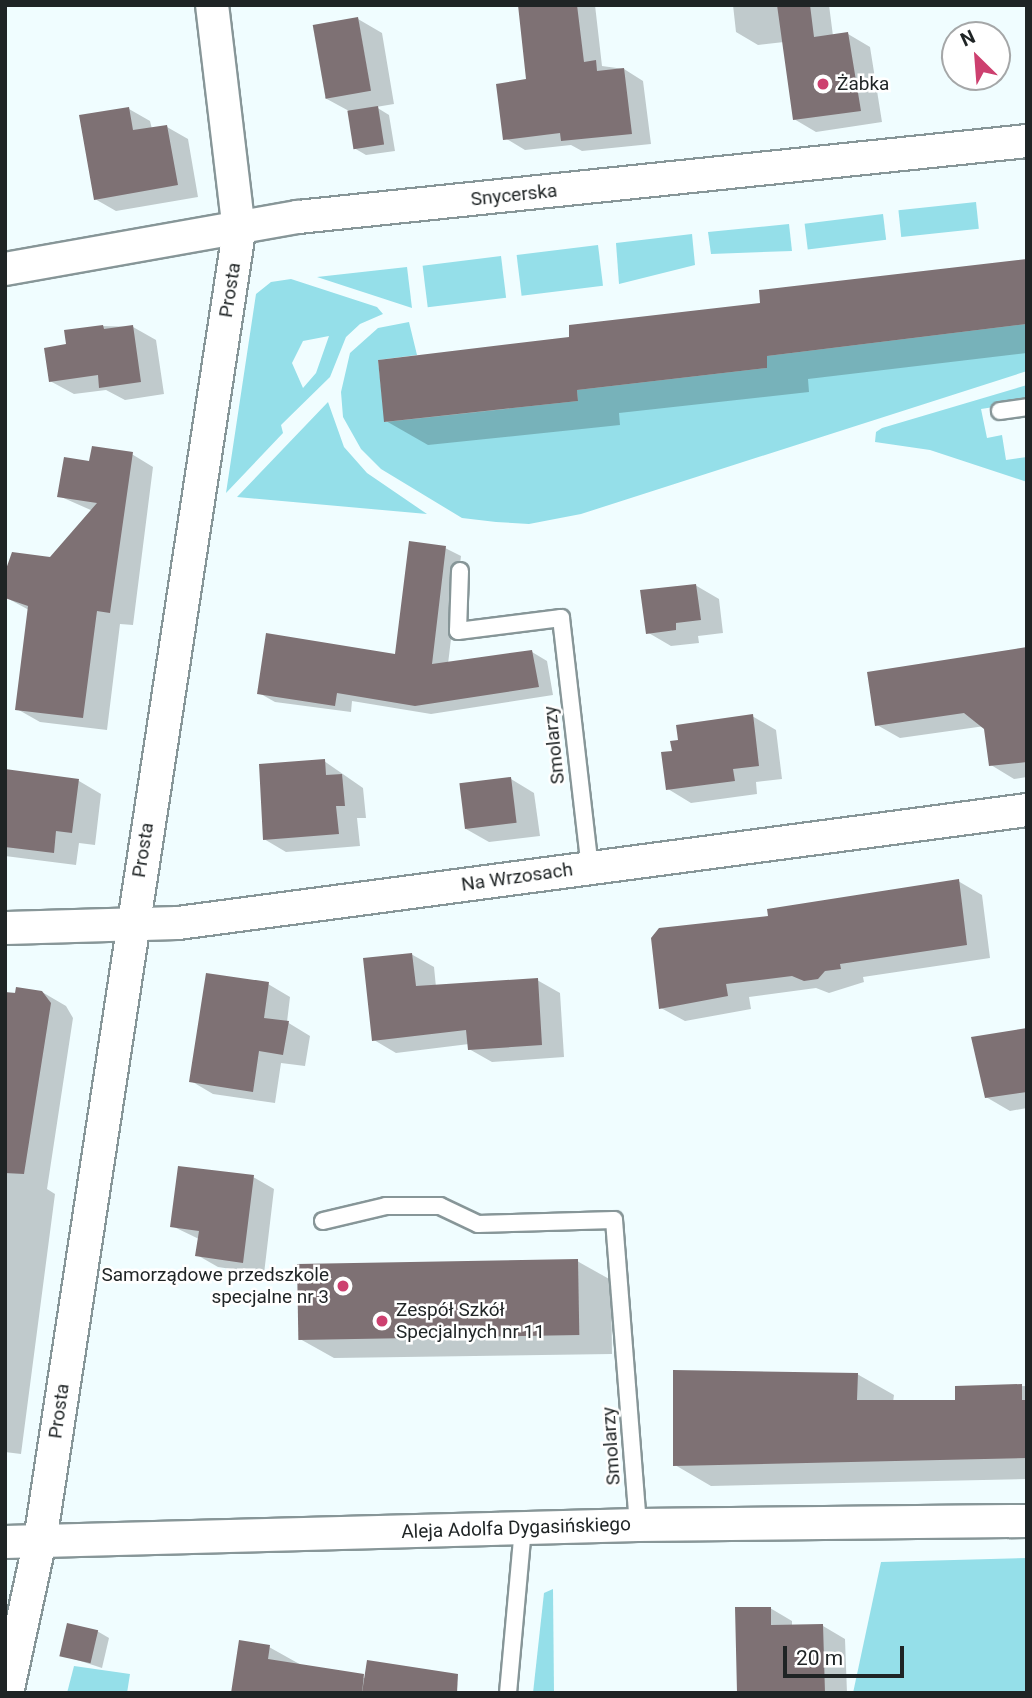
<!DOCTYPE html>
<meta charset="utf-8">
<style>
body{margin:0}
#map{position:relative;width:1032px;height:1698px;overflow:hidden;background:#f0fdff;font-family:Roboto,sans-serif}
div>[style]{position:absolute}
.green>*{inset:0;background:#95dfe9;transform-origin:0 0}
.shadow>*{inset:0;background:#0003}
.building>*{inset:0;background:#7e7174;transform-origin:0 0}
.roads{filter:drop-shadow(2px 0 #879698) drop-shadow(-2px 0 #879698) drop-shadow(0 2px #879698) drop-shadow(0 -2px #879698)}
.service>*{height:16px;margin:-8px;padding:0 8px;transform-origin:8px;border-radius:8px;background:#fff}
.minor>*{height:32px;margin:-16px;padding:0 16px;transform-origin:16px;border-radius:16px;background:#fff}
.dots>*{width:19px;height:19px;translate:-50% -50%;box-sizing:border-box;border:4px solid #fff;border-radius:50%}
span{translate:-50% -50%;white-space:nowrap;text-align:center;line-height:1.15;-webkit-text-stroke:5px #fff;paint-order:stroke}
.poi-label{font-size:19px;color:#1f2425}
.left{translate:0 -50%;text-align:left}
.right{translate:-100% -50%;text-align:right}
.street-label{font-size:19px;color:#1f2425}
.frame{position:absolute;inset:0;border:7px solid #1f2425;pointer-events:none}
.north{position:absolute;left:941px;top:21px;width:70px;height:70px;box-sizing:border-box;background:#fff;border:2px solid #a5a7a8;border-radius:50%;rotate:335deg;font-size:19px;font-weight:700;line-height:28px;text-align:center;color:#1f2425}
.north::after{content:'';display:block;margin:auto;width:24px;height:32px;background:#cd406f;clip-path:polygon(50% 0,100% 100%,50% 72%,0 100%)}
.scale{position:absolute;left:783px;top:1646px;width:121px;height:32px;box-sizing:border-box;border:4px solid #1f2425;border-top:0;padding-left:9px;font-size:21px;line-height:24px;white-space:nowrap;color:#1f2425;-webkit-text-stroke:5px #fff;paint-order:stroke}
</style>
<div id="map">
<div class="green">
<i style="left:976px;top:202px;width:27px;height:78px;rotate:84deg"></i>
<i style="left:883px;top:214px;width:26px;height:79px;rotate:83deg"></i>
<i style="clip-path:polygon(789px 224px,792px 251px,711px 254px,708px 232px)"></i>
<i style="clip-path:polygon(692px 234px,695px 265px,619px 284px,616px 243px)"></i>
<i style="left:598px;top:245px;width:41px;height:82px;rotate:83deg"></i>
<i style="left:501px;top:256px;width:42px;height:79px;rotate:83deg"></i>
<i style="clip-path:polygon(407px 267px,412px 308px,317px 277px)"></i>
<i style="clip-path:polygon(evenodd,291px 279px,377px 307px,383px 314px,360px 324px,346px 337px,330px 377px,281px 425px,283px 433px,226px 493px,256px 294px,271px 282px,291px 279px,329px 336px,316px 373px,303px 388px,292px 363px,303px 341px,329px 336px)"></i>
<i style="clip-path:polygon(409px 322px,417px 355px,378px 360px,385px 422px,578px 401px,577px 390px,767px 368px,767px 356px,1027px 324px,1027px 371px,581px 514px,529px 524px,496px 522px,462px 518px,381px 469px,361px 449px,343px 417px,341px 392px,350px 353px,378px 328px)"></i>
<i style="clip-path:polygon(1027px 385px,1027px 402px,981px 409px,987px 438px,1002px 435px,1006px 460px,1027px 457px,1027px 482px,930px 450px,875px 442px,876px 432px,882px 428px)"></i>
<i style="clip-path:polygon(328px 402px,344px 447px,367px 473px,427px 514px,237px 497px)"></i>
<i style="clip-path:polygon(1027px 1558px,1027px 1693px,853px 1693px,881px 1562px)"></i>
<i style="clip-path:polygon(553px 1589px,554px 1693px,533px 1693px,544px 1593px)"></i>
<i style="clip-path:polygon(74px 1666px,130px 1674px,127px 1693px,67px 1693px)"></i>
</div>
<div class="shadow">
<i style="clip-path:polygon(519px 5px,595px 5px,602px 66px,624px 69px,643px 81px,651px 144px,582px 151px,571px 145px,525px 150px,505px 138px,528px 81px)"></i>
<i style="clip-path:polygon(733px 5px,829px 5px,833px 36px,848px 34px,870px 47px,882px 122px,816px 132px,794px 119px,784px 42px,758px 45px,736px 32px)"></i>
<i style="clip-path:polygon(358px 19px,382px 33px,394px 104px,376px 107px,389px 115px,395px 151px,366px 155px,354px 148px,349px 111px,325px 98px)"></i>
<i style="clip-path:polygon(129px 109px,150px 121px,152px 129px,167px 127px,188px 139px,198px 197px,116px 211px,95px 199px)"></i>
<i style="clip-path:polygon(1027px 261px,1027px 353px,808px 379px,809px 392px,619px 413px,620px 425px,428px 445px,386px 421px,571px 339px)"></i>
<i style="clip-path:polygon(103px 326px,133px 327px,156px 340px,164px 394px,125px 400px,106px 390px,74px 394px,50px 381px,68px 346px)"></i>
<i style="clip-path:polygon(130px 453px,153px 467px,133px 625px,120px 624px,107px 730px,40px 722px,17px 709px,29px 610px,5px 597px,51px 559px,93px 511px,59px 496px,90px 463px)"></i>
<i style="clip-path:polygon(445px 548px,461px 556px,448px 664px,532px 652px,547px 661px,553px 695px,431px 714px,352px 701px,351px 712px,275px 702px,259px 693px,397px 656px)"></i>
<i style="clip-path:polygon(695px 585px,719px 599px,723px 633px,698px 636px,699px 643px,671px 646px,647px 632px)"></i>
<i style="clip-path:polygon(1027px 649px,1027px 777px,1014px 779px,991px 765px,985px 726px,900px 738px,877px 725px)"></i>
<i style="clip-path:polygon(752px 716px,776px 730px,782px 779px,756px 782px,757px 794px,691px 803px,668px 789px,674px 753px)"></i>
<i style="clip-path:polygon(324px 761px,363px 788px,366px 818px,357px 818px,360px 846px,286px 852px,264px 839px)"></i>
<i style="clip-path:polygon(5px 771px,79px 781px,101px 794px,95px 845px,79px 843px,76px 865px,5px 856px)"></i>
<i style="clip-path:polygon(511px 779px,534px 793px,540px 836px,489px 842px,466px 829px)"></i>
<i style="clip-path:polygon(958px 881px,982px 895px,990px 958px,863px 977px,864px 982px,829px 993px,816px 988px,749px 997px,751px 1009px,685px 1021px,661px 1008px,770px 918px)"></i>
<i style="clip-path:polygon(411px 954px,434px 967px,436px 987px,537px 980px,560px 993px,564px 1057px,492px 1062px,469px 1049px,469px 1044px,396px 1053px,374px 1040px)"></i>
<i style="clip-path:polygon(268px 984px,290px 997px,287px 1022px,310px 1036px,305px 1066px,281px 1063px,275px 1103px,213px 1094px,191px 1081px)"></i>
<i style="clip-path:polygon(42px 992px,66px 1006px,73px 1018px,47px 1189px,55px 1194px,21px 1454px,5px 1452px,5px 993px)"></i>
<i style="clip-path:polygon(1027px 1029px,1027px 1108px,1010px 1111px,986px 1097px)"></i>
<i style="clip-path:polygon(253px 1177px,274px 1189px,264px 1274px,218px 1267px,197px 1255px,199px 1239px,172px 1226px)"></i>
<i style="clip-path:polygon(577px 1261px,611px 1280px,612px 1354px,334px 1358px,300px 1339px)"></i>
<i style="clip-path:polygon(857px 1374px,894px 1395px,893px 1402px,957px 1402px,957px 1387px,1027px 1386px,1027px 1479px,711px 1486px,675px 1465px)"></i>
<i style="clip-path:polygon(770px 1608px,792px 1621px,792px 1627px,823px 1626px,845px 1639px,847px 1693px,739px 1693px)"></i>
<i style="clip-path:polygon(97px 1631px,109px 1638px,102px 1668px,62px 1655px)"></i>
<i style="clip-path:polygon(269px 1647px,303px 1666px,441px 1693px,233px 1693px)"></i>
</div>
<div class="building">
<i style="clip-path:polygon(518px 5px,577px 5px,584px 62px,596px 60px,597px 71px,624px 68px,632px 134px,561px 141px,560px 133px,503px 140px,496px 84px,526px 79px)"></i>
<i style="clip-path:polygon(777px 5px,810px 5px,814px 37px,848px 32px,861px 111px,793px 120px)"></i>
<i style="left:358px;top:17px;width:75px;height:46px;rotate:80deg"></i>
<i style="left:378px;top:106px;width:39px;height:31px;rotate:81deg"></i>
<i style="clip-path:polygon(129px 107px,133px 130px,167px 125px,178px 185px,94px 200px,79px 115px)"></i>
<i style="clip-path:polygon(1027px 259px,1027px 324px,767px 356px,767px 368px,577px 390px,578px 401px,384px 422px,378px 360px,569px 337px,569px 325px,760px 303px,759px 290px)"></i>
<i style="clip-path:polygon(103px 325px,104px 329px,133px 325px,141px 382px,99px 388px,98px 375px,49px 382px,44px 348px,66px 344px,64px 330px)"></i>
<i style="clip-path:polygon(92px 446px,133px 452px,110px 613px,97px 611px,83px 718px,15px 710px,28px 606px,5px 598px,5px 572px,12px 552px,50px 557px,97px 503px,57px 497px,64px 457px,89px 461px)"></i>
<i style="clip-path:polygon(409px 541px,446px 546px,432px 664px,532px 650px,539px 687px,415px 706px,337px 693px,335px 706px,257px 694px,266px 633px,395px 654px)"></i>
<i style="clip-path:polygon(696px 584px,701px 620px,676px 623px,676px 630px,646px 634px,640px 590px)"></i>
<i style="clip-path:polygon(1027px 647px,1027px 762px,989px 766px,984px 729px,964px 713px,875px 726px,867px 672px)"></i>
<i style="clip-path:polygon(753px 714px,759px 766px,733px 769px,735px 781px,666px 790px,661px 752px,672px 751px,670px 741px,678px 740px,676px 725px)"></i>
<i style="clip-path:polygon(325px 759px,326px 775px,342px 774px,345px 806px,336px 806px,339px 834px,263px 840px,259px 764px)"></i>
<i style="clip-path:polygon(5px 769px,79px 779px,72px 833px,56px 831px,54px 853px,5px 847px)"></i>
<i style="left:511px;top:777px;width:46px;height:52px;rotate:83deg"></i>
<i style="clip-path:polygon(959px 879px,967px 945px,840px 964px,841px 969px,825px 971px,818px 979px,804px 981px,792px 976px,726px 984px,728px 996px,659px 1009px,651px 938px,659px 928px,768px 916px,767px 909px)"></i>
<i style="clip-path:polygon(412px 953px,416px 986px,538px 978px,542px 1045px,468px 1050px,466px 1030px,372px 1041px,363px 958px)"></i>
<i style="clip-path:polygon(206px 973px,269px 982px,264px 1018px,289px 1021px,283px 1055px,259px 1051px,253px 1092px,189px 1082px)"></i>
<i style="clip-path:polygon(16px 987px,42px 991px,51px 1003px,24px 1174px,5px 1173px,5px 992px,15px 993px)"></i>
<i style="clip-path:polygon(1027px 1028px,1027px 1092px,985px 1098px,971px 1037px)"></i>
<i style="clip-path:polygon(178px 1166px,254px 1175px,243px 1263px,195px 1256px,199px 1231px,170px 1227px)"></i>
<i style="left:578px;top:1259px;width:76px;height:281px;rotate:89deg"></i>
<i style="clip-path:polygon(673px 1370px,858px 1373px,857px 1400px,955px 1400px,955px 1386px,1022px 1384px,1022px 1400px,1027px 1400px,1027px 1458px,673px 1466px)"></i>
<i style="clip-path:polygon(735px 1607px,771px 1607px,771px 1625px,823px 1624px,825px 1693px,737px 1693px)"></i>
<i style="left:67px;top:1623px;width:32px;height:34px;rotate:13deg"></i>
<i style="clip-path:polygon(239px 1640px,270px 1645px,268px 1659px,364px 1674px,362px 1693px,231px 1693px)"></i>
<i style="clip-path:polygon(367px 1660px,458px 1674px,457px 1693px,362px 1693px)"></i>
</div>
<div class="roads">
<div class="service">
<i style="left:1000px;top:411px;width:27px;rotate:-8deg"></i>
<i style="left:460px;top:571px;width:60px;rotate:91.9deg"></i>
<i style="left:458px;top:631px;width:104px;rotate:-7.2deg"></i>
<i style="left:561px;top:618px;width:251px;rotate:83.4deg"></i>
<i style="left:323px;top:1221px;width:65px;rotate:-13.4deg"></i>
<i style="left:386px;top:1206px;width:54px"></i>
<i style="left:440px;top:1206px;width:42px;rotate:25.3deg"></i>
<i style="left:478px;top:1224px;width:136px;rotate:-1.7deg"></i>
<i style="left:614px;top:1220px;width:306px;rotate:85.5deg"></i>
<i style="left:508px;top:1693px;width:166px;rotate:-84.8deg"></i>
</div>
<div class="minor">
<i style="left:5px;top:269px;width:298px;rotate:-10.1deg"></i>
<i style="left:298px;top:217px;width:733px;rotate:-5.95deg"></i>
<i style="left:5px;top:928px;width:173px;rotate:-1.7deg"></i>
<i style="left:178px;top:923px;width:856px;rotate:-7.58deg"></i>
<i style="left:5px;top:1542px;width:633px;rotate:-1.54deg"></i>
<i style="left:638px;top:1525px;width:389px;rotate:-0.6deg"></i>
<i style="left:7px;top:1693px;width:156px;rotate:-77.8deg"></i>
<i style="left:40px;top:1541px;width:1325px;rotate:-81.36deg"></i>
<i style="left:239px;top:231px;width:228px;rotate:-96.8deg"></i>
</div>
</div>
<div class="dots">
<i style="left:823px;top:84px;background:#cd406f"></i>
<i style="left:343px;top:1286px;background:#cd406f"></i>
<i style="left:382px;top:1321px;background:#cd406f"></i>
</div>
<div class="poi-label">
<span class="left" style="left:837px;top:84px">Żabka</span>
<span class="right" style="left:329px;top:1286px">Samorządowe przedszkole<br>specjalne nr 3</span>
<span class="left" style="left:396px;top:1321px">Zespół Szkół<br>Specjalnych nr 11</span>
</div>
<div class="street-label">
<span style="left:514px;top:195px;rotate:-6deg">Snycerska</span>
<span style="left:230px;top:290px;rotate:-81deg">Prosta</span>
<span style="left:554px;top:745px;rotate:-96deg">Smolarzy</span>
<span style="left:143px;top:850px;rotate:-81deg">Prosta</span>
<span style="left:517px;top:877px;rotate:-8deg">Na Wrzosach</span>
<span style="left:59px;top:1411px;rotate:-82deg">Prosta</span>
<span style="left:611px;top:1446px;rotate:-94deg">Smolarzy</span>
<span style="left:516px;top:1528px;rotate:-2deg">Aleja Adolfa Dygasińskiego</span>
</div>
<div class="frame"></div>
<div class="north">N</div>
<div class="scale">20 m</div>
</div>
